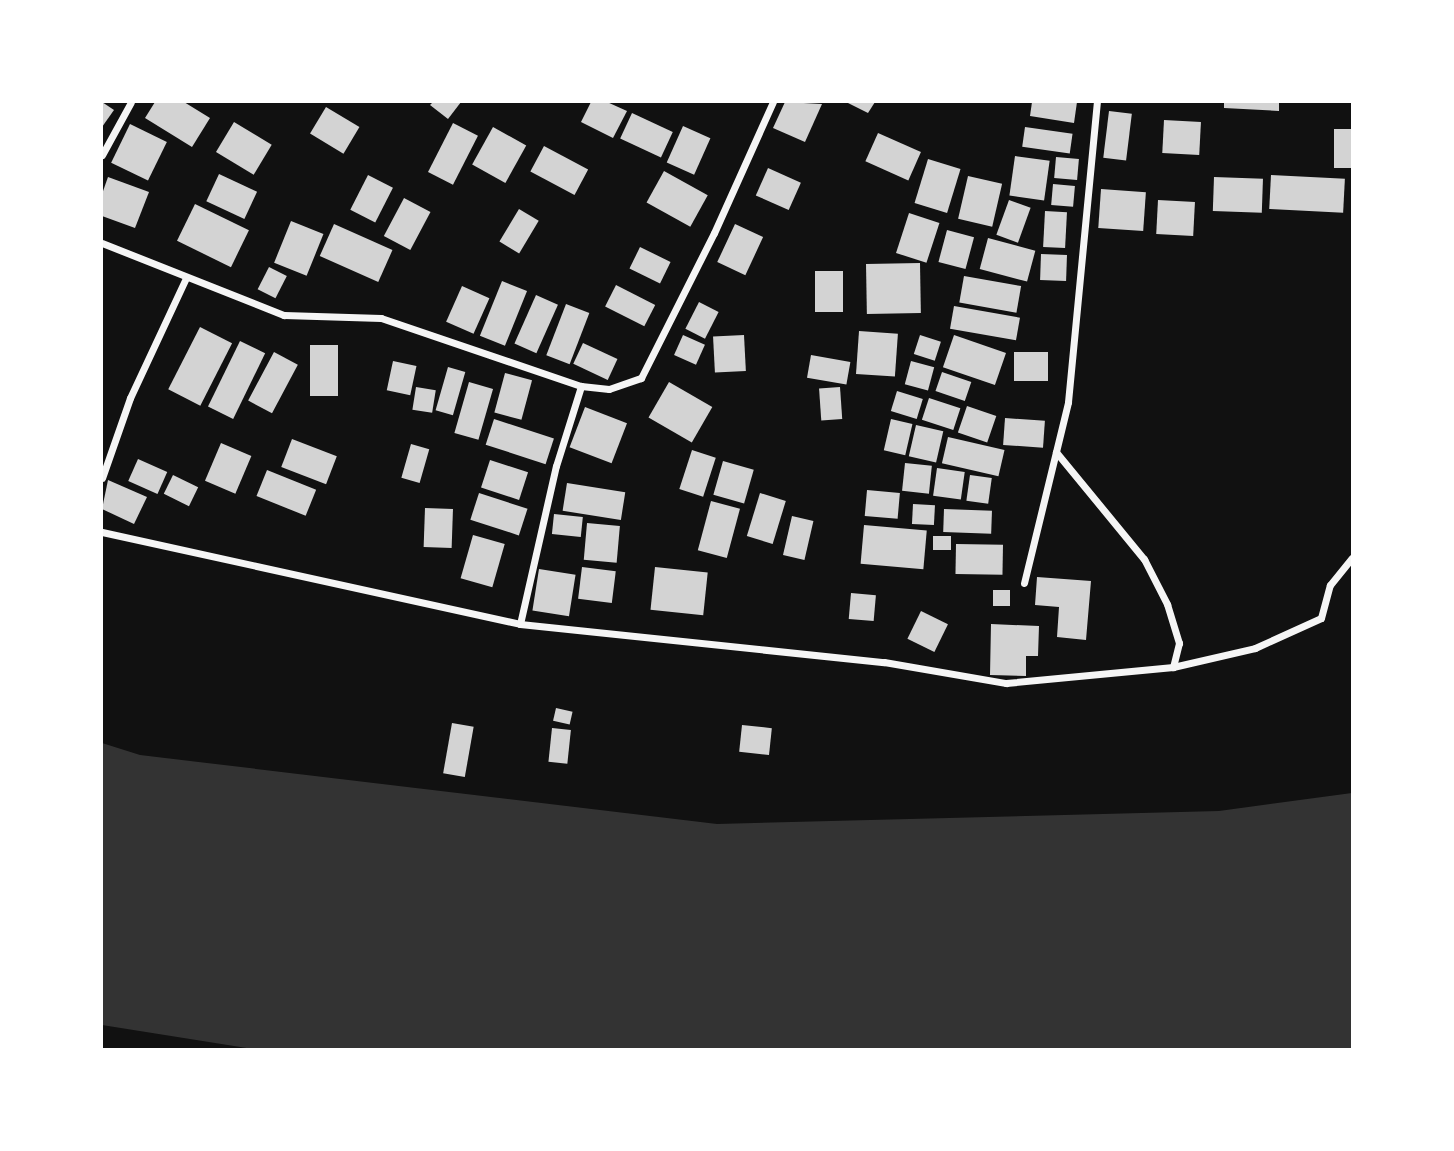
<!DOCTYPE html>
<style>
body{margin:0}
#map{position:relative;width:1454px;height:1151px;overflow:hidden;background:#111;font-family:"Times New Roman",serif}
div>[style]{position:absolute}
.water>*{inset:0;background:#333}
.building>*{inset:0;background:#d3d3d3;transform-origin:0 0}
.minor>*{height:7px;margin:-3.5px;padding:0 3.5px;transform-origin:3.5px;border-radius:3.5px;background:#f5f5f5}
span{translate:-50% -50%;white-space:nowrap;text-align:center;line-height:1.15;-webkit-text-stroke:7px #fff;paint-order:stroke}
.frame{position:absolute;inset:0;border:103px solid #fff;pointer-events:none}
</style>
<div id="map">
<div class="water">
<i style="clip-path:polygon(102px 743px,140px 755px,717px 824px,1219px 811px,1352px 793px,1352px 1049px,259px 1050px,102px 1025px)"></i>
</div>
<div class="building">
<i style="clip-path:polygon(102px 102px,114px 110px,102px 127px)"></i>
<i style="clip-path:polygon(155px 102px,184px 102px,210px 118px,192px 147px,145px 118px)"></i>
<i style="clip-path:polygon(433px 102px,461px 102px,448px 119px,430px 105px)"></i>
<i style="clip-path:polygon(591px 102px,607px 102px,627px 111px,613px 138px,581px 122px)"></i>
<i style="clip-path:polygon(785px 102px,822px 104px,805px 142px,773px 128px)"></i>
<i style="clip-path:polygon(846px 102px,875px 102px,868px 113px)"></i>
<i style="clip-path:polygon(1032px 102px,1077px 102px,1074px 123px,1030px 116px)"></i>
<i style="clip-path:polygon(1224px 102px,1279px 102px,1279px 111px,1224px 108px)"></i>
<i style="left:326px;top:107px;width:39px;height:31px;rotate:31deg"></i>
<i style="left:1109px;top:111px;width:23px;height:47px;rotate:7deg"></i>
<i style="left:632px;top:113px;width:45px;height:28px;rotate:25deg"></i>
<i style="left:1164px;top:120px;width:37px;height:33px;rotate:3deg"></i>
<i style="left:234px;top:122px;width:44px;height:35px;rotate:31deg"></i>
<i style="left:453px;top:123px;width:28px;height:55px;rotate:27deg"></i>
<i style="left:130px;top:124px;width:41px;height:43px;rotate:26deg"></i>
<i style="left:683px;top:126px;width:30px;height:40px;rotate:24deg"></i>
<i style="left:493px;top:127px;width:38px;height:43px;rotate:29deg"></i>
<i style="left:1025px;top:127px;width:48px;height:20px;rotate:8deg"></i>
<i style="left:1334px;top:129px;width:18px;height:39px"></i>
<i style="left:878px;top:133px;width:47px;height:31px;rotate:24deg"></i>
<i style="left:544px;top:146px;width:50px;height:29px;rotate:28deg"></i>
<i style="left:1015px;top:156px;width:35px;height:40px;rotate:8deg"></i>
<i style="left:1056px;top:157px;width:23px;height:21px;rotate:5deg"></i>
<i style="left:928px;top:159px;width:34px;height:46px;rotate:17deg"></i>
<i style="left:768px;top:168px;width:36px;height:30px;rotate:24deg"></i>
<i style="left:664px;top:171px;width:50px;height:36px;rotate:29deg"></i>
<i style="left:219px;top:174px;width:42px;height:30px;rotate:25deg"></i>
<i style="left:368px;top:175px;width:28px;height:39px;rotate:27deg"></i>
<i style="left:1271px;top:175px;width:74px;height:34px;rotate:3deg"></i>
<i style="left:968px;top:176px;width:35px;height:44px;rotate:13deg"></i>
<i style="clip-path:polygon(108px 177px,149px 192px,135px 228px,102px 216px,102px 194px)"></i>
<i style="left:1214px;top:177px;width:49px;height:34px;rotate:2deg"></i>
<i style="left:1053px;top:184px;width:22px;height:21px;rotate:5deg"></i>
<i style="left:1101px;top:189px;width:45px;height:39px;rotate:4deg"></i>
<i style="left:404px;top:198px;width:30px;height:43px;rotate:28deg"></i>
<i style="left:1009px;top:200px;width:23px;height:37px;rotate:20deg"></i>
<i style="left:1158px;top:200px;width:37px;height:34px;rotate:3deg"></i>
<i style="left:195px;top:204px;width:60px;height:41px;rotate:26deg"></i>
<i style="left:519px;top:209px;width:23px;height:38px;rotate:31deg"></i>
<i style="left:1045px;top:211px;width:22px;height:36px;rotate:3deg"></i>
<i style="left:909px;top:213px;width:32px;height:42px;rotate:18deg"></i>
<i style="left:291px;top:221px;width:35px;height:45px;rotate:22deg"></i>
<i style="left:334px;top:224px;width:64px;height:35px;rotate:24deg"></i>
<i style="left:735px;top:224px;width:31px;height:42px;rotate:25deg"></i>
<i style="left:947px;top:230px;width:28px;height:33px;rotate:15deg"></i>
<i style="left:988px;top:238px;width:49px;height:32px;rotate:15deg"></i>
<i style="left:640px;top:247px;width:34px;height:24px;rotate:26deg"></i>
<i style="left:1041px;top:254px;width:26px;height:26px;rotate:2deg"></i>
<i style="left:920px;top:263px;width:50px;height:54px;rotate:89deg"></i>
<i style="left:269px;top:267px;width:20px;height:25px;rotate:27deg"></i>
<i style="left:815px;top:271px;width:28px;height:41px"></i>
<i style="left:964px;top:276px;width:58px;height:27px;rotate:10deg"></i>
<i style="left:502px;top:281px;width:27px;height:59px;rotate:22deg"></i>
<i style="left:616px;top:285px;width:44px;height:24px;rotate:27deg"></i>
<i style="left:462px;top:286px;width:30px;height:39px;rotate:24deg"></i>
<i style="left:536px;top:295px;width:24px;height:53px;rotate:24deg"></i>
<i style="left:699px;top:302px;width:22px;height:30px;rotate:27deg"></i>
<i style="left:566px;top:304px;width:25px;height:55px;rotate:21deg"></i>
<i style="left:954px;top:306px;width:67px;height:23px;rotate:10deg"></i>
<i style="left:200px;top:327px;width:36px;height:70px;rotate:27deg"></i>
<i style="left:859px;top:331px;width:39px;height:43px;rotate:4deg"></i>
<i style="left:683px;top:335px;width:24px;height:22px;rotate:24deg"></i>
<i style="left:744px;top:335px;width:36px;height:31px;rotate:87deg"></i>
<i style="left:920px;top:335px;width:22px;height:20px;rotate:18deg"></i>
<i style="left:954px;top:335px;width:55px;height:34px;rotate:19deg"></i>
<i style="left:240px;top:341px;width:28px;height:73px;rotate:26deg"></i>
<i style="left:583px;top:343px;width:38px;height:23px;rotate:25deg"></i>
<i style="left:310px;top:345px;width:28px;height:51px"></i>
<i style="left:274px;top:352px;width:27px;height:55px;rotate:28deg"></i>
<i style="left:1014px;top:352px;width:34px;height:29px"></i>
<i style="left:811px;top:355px;width:40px;height:23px;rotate:10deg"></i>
<i style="left:393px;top:361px;width:24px;height:30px;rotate:12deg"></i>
<i style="left:911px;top:361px;width:24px;height:24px;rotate:15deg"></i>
<i style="left:448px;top:367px;width:18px;height:45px;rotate:16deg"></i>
<i style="left:942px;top:372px;width:31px;height:20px;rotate:19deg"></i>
<i style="left:505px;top:373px;width:28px;height:41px;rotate:15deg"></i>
<i style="left:469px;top:382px;width:25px;height:53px;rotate:16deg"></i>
<i style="left:669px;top:382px;width:50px;height:41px;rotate:30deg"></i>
<i style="left:416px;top:387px;width:20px;height:23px;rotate:9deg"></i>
<i style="left:840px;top:387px;width:32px;height:21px;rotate:86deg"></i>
<i style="left:897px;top:391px;width:27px;height:21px;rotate:17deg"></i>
<i style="left:929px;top:398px;width:33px;height:23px;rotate:18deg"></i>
<i style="left:967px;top:406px;width:31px;height:28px;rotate:19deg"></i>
<i style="left:585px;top:407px;width:45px;height:43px;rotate:21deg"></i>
<i style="left:1005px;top:418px;width:40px;height:27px;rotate:4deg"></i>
<i style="left:494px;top:419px;width:63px;height:27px;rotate:18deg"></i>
<i style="left:891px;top:419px;width:22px;height:32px;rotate:13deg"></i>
<i style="left:916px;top:425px;width:28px;height:32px;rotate:13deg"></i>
<i style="left:948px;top:437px;width:58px;height:27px;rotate:13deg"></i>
<i style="left:292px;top:439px;width:48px;height:30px;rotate:21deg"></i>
<i style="left:221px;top:443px;width:33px;height:41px;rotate:23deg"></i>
<i style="left:411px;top:444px;width:19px;height:35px;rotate:16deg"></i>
<i style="left:692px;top:450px;width:25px;height:41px;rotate:18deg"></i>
<i style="left:138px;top:459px;width:32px;height:24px;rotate:24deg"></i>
<i style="left:490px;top:460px;width:40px;height:29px;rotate:18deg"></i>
<i style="left:723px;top:461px;width:32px;height:35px;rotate:16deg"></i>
<i style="left:905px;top:463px;width:27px;height:28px;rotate:6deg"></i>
<i style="left:937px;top:468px;width:28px;height:28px;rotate:8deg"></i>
<i style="left:267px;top:470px;width:53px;height:28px;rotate:22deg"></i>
<i style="left:173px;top:475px;width:28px;height:21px;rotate:26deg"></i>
<i style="left:970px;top:475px;width:22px;height:26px;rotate:8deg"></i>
<i style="clip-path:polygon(108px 480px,147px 497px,134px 524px,102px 509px)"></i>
<i style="left:567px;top:483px;width:59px;height:28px;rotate:9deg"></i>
<i style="left:867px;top:490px;width:33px;height:26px;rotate:5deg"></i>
<i style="left:479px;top:493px;width:51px;height:28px;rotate:18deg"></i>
<i style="left:760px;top:493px;width:27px;height:45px;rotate:17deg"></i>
<i style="left:711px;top:501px;width:30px;height:51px;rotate:15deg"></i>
<i style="left:913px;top:504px;width:22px;height:20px;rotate:3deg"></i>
<i style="left:425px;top:508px;width:28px;height:39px;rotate:2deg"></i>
<i style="left:944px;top:509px;width:48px;height:23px;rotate:2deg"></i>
<i style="left:554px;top:514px;width:29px;height:20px;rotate:6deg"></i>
<i style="left:792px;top:516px;width:22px;height:40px;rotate:13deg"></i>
<i style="left:587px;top:523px;width:33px;height:37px;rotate:5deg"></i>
<i style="left:864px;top:525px;width:63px;height:39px;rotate:5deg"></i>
<i style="left:473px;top:535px;width:33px;height:45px;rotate:16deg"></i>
<i style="left:933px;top:536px;width:18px;height:14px"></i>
<i style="left:956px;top:544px;width:47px;height:30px;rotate:1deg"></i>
<i style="left:582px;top:567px;width:34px;height:32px;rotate:7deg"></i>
<i style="left:655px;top:567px;width:53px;height:43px;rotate:6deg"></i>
<i style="left:539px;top:569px;width:37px;height:42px;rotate:9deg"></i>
<i style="clip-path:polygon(1037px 577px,1091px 581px,1086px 640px,1057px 637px,1059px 607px,1035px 605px)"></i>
<i style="left:993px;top:590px;width:17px;height:16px"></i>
<i style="left:851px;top:593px;width:25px;height:26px;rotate:5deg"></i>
<i style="left:921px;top:611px;width:30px;height:31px;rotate:26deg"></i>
<i style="clip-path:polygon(991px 624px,1039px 626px,1038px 656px,1026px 656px,1026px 676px,990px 675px)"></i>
<i style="left:556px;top:708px;width:17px;height:13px;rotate:13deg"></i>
<i style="left:452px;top:723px;width:22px;height:51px;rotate:10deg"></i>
<i style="left:742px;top:725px;width:30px;height:27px;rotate:6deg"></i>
<i style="left:552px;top:728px;width:19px;height:34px;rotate:6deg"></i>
</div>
<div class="minor">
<i style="left:102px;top:155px;width:60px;rotate:-61.3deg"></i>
<i style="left:102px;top:243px;width:196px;rotate:21.6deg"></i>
<i style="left:284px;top:315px;width:97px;rotate:1.8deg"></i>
<i style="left:381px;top:318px;width:211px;rotate:18.8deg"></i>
<i style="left:581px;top:386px;width:28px;rotate:6deg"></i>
<i style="left:609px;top:389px;width:34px;rotate:-19deg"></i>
<i style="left:641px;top:378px;width:162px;rotate:-63.3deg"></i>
<i style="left:714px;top:233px;width:144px;rotate:-65.8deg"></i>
<i style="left:1056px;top:452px;width:139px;rotate:50.6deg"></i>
<i style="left:1144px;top:559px;width:51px;rotate:62.9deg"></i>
<i style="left:1167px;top:604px;width:41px;rotate:72.9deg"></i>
<i style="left:1179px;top:643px;width:25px;rotate:104deg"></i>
<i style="left:102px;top:478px;width:85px;rotate:-70.7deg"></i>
<i style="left:130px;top:398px;width:132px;rotate:-65deg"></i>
<i style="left:102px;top:532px;width:428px;rotate:12.4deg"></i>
<i style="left:520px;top:624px;width:366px;rotate:6deg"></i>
<i style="left:884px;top:662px;width:124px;rotate:9.8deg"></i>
<i style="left:1006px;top:683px;width:168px;rotate:-5.5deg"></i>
<i style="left:1173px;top:667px;width:84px;rotate:-13deg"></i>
<i style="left:1255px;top:648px;width:72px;rotate:-24.4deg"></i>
<i style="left:1321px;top:618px;width:34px;rotate:-75deg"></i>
<i style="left:1330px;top:585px;width:35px;rotate:-51deg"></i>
<i style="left:1024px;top:583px;width:186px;rotate:-76.3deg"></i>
<i style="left:1068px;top:402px;width:301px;rotate:-84.5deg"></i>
<i style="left:520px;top:624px;width:162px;rotate:-77.2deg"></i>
<i style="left:556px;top:466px;width:84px;rotate:-72.6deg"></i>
</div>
<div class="frame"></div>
</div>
